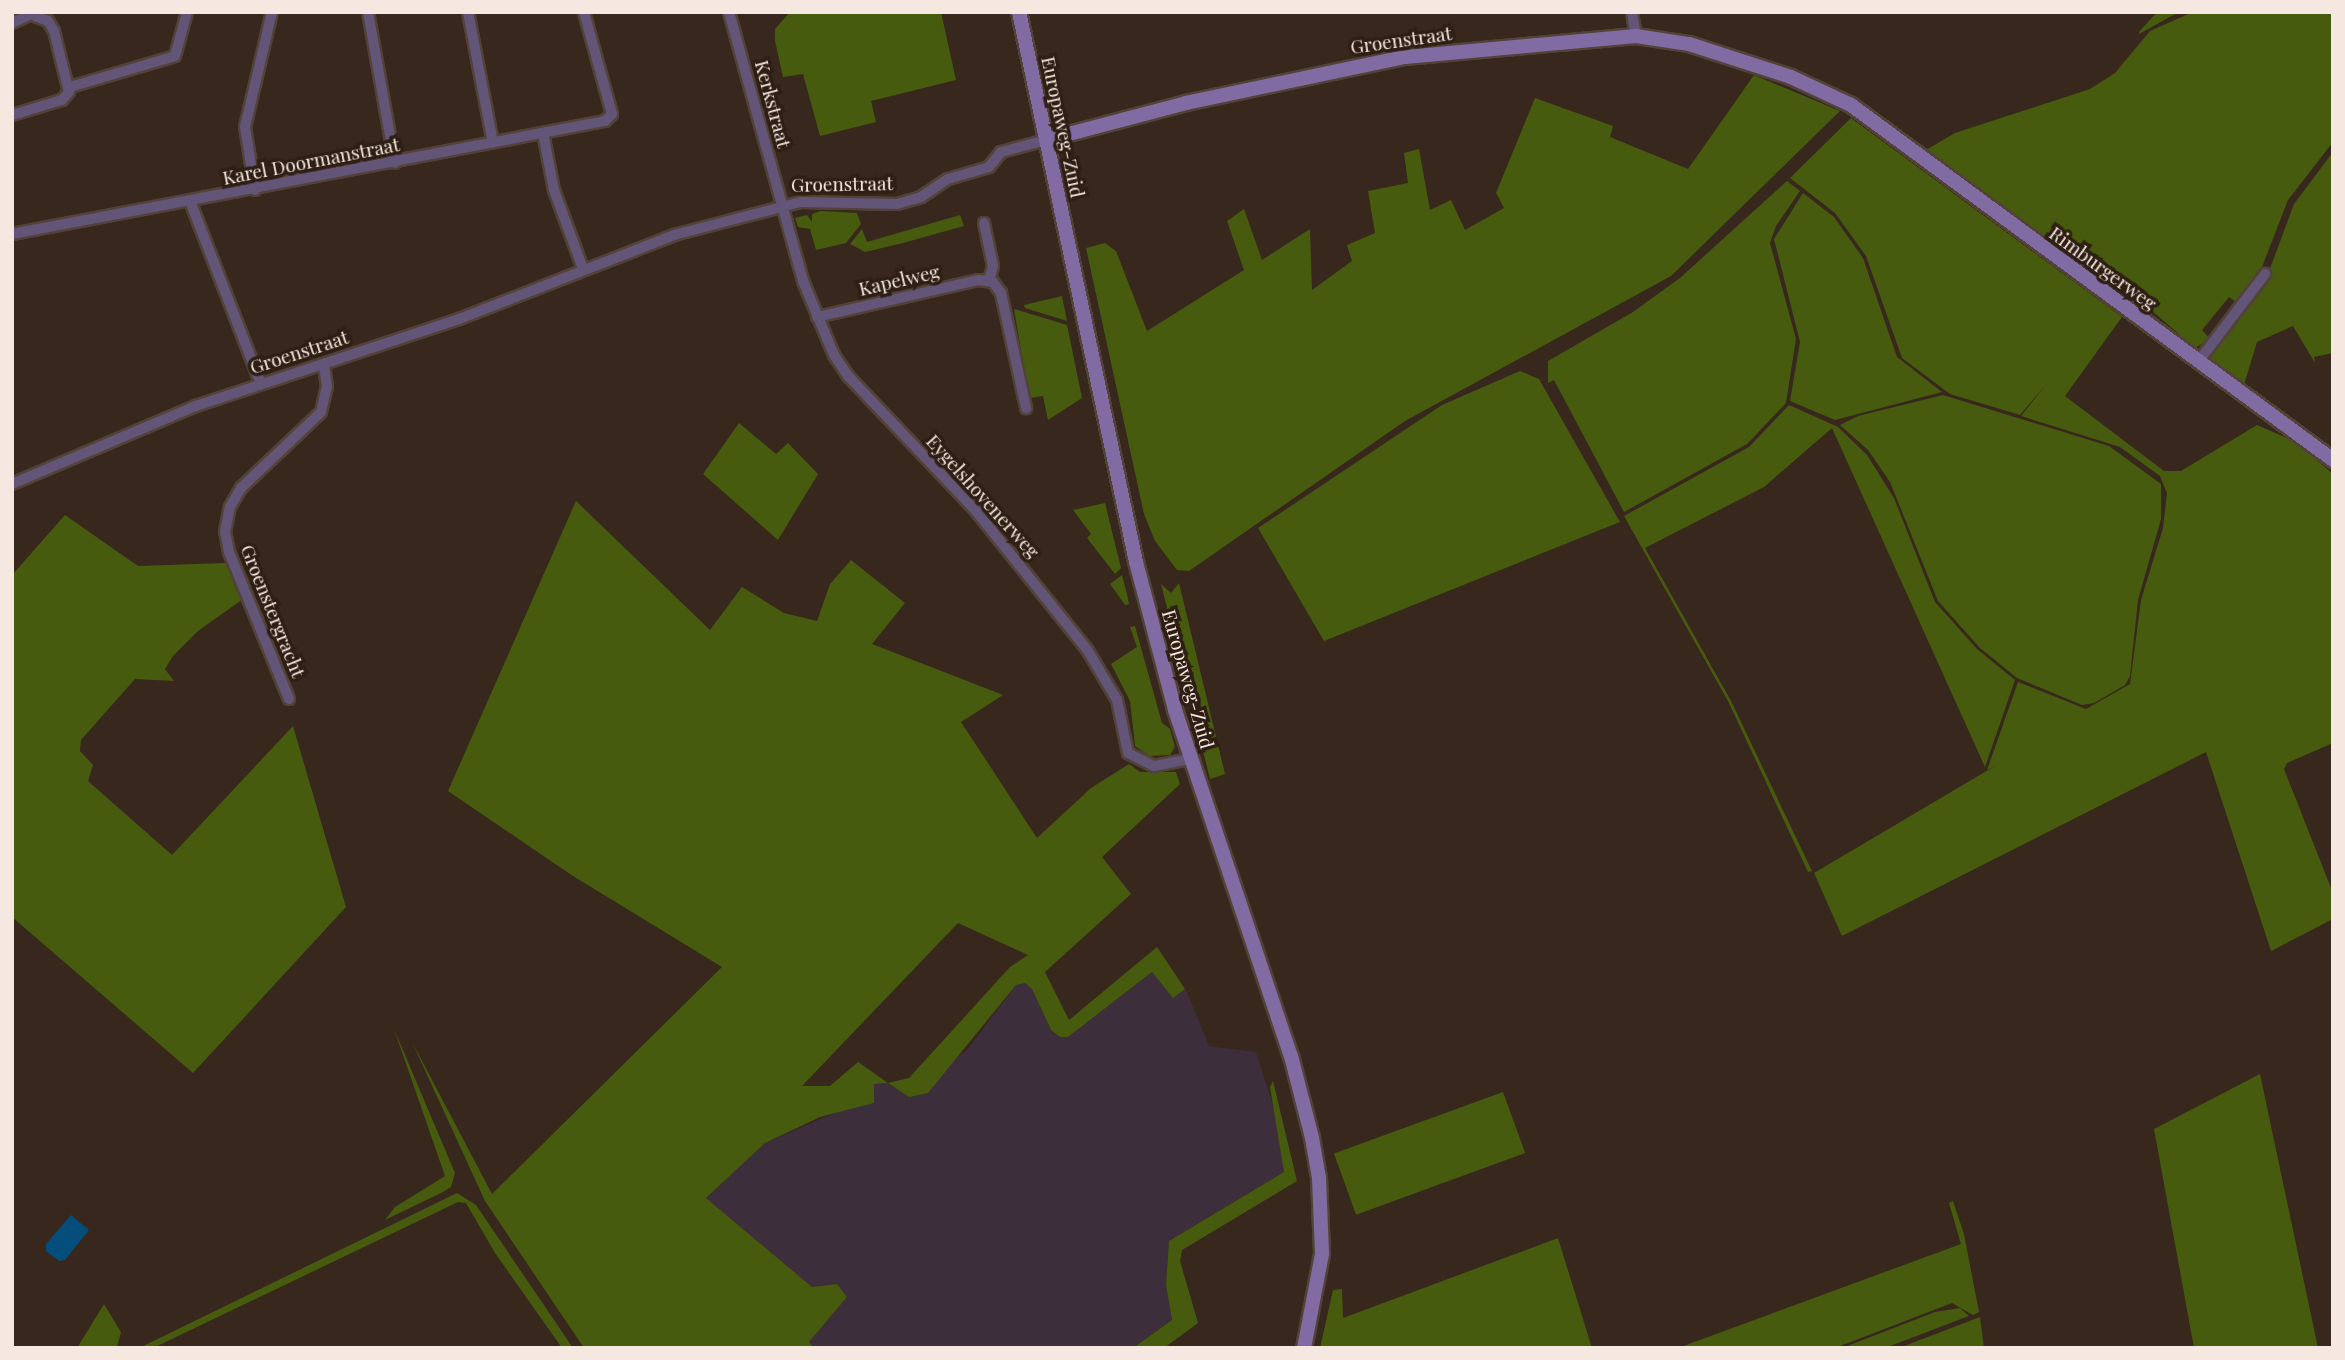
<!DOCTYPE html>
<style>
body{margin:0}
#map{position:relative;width:2345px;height:1360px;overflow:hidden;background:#38271d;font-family:"Playfair Display",serif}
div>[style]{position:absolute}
.industrial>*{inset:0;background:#3c2e3a}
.green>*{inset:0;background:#465b0e;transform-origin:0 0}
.water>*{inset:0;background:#054e7b}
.roads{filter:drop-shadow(2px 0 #524238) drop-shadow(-2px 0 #524238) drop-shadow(0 2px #524238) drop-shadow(0 -2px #524238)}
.street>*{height:10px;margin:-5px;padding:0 5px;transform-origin:5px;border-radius:5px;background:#625577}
.secondary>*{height:14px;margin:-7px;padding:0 7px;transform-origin:7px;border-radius:7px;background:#806ca2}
span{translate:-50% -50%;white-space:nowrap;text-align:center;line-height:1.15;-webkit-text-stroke:7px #2e1e13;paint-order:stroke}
.street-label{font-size:19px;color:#f4e8e1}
.frame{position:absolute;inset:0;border:14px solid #f4e8e1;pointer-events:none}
</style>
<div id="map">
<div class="industrial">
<i style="clip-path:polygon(1152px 972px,1173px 998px,1185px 989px,1187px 992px,1209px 1046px,1256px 1052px,1281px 1131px,1284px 1172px,1169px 1241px,1166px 1285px,1172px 1320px,1133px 1348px,814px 1348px,809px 1342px,847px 1297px,837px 1284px,812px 1287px,706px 1198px,765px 1143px,844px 1109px,873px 1084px,888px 1083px,909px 1097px,968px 1049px,1016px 985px,1025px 983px,1032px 989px,1051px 1030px,1068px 1037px)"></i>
</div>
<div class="green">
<i style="clip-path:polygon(790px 12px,941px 12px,956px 80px,871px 101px,876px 122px,820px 136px,803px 74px,783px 77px,775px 41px,775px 29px)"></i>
<i style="clip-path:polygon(2157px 12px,2179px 12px,2139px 34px,2139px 32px)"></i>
<i style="clip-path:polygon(2193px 12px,2333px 12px,2333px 142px,2288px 200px,2257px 280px,2239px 304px,2229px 297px,2202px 330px,2210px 339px,2195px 348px,2143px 303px,2118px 295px,1926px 150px,1955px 133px,2090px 89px,2115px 73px,2150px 31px)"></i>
<i style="clip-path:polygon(1754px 75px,1840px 111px,1671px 276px,1405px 421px,1189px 571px,1177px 570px,1155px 541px,1144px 514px,1086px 248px,1105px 243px,1116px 251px,1147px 331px,1244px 270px,1227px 221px,1244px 209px,1262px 260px,1310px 229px,1312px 290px,1352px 261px,1347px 245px,1375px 233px,1368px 191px,1408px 183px,1404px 153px,1419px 149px,1430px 210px,1451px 200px,1465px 230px,1504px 208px,1496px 193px,1535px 98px,1613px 126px,1610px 137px,1688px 169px)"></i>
<i style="clip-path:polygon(1851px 118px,2122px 317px,2065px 396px,2164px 471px,2181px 471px,2257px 425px,2296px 442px,2333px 474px,2333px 743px,2287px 763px,2284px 769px,2333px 893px,2333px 919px,2271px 951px,2206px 752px,1842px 936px,1814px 873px,1995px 766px,1987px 770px,2018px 682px,2086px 709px,2130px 684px,2141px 600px,2163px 528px,2167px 493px,2160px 476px,2120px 447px,2021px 416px,2047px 383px,2020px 415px,1950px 394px,1902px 358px,1866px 256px,1835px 213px,1790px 178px)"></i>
<i style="clip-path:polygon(2333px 152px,2333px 353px,2314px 357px,2315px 363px,2293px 326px,2257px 342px,2244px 385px,2209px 358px,2265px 282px,2294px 204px)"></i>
<i style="clip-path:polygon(1787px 181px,1800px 191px,1776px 226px,1770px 243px,1796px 339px,1786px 403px,1747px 444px,1624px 512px,1554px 380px,1548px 383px,1548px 361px,1633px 312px,1680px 278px)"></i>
<i style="clip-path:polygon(1803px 193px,1834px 217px,1863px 258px,1897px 357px,1942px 392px,1835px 420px,1790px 401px,1800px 342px,1774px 239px)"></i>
<i style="clip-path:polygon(821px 211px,857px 213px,861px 224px,846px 243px,816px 250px,810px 229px,798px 227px,795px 218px,807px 215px,812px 222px,812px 214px)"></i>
<i style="clip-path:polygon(960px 215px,964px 226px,903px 243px,865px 252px,850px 244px,862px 229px,867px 242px)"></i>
<i style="clip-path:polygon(1062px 296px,1067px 321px,1025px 308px,1024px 305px)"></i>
<i style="clip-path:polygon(1014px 309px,1067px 325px,1082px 398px,1048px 420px,1043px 396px,1029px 398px)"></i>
<i style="clip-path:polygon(1520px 371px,1539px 379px,1620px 522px,1324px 641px,1258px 528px,1442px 405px)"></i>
<i style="clip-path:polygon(1943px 395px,2109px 446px,2161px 484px,2161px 519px,2138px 600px,2130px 676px,2125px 685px,2094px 703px,2082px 705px,2017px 678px,1980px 648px,1938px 601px,1890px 482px,1868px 450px,1840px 425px,1858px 416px)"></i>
<i style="clip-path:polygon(1789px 405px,1838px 427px,1867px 455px,1894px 498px,1935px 602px,1977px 649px,2015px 680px,1985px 767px,1832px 428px,1764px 487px,1645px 548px,1731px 701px,1812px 871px,1808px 872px,1728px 701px,1624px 516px,1749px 447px)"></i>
<i style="clip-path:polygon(739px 423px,776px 454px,788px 443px,818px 474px,778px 540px,703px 474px)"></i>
<i style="clip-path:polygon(evenodd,576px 501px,710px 630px,742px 587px,784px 613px,817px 621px,830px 584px,851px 560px,905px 603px,872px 644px,1003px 695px,961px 722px,1037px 838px,1091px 788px,1129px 764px,1140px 772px,1176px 772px,1180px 784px,1102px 857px,1131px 894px,1045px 972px,1069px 1020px,1157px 947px,1185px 989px,1173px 998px,1152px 972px,1068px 1037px,1060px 1037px,1051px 1030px,1032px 989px,1025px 983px,1016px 985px,928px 1093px,909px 1097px,888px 1083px,874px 1084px,874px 1103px,820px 1117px,765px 1143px,706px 1198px,812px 1287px,837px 1284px,847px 1297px,809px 1342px,814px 1348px,584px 1348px,485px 1201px,412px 1042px,492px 1194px,722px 967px,573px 876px,448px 791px,576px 501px,958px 923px,1028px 955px,1010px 967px,909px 1078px,888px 1083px,858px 1062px,830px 1086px,802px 1086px,958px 923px)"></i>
<i style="clip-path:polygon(1105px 503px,1121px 568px,1115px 574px,1087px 538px,1091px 534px,1073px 510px)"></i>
<i style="clip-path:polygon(65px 515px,138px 566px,226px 563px,243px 599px,198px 631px,173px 656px,165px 669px,174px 681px,135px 679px,81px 740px,80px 751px,93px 765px,88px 781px,172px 855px,293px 726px,346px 907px,193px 1073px,12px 917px,12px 575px)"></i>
<i style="clip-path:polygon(1122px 575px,1127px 594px,1129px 604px,1125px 605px,1110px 584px)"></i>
<i style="clip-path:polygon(1179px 583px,1225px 774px,1210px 779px,1161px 584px,1171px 593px)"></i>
<i style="clip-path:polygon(1135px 626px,1162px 723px,1170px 729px,1175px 747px,1170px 755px,1149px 756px,1135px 746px,1130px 701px,1111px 664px,1137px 647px,1130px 627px)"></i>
<i style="clip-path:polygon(394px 1029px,455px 1173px,451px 1187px,443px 1192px,385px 1220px,395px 1207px,445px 1176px)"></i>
<i style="clip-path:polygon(2260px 1074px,2318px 1348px,2194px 1348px,2154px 1129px)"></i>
<i style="clip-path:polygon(1273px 1081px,1297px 1181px,1182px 1250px,1180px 1261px,1198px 1323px,1164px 1348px,1133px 1348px,1172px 1320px,1166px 1285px,1169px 1241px,1284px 1172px,1270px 1087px)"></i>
<i style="left:1503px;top:1092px;width:65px;height:180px;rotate:70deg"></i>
<i style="clip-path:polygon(457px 1193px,476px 1205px,573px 1348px,562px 1348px,495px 1253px,466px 1203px,458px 1202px,153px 1348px,139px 1348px)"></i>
<i style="clip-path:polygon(1953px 1201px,1964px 1234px,1979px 1312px,1973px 1315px,1952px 1303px,1835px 1348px,1678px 1348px,1961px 1244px,1949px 1203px)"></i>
<i style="clip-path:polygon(1558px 1238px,1592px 1348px,1320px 1348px,1333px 1290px,1342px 1289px,1343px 1318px)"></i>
<i style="clip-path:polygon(104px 1304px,121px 1332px,117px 1347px,77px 1348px)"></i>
<i style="clip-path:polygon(1960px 1308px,1969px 1316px,1885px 1348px,1842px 1348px,1935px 1312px)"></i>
<i style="clip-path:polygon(1980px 1317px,1984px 1348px,1899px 1348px)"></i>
</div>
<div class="water">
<i style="clip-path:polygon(71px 1215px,89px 1230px,65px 1260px,59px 1261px,46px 1251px,46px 1244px)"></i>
</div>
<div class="roads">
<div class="street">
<i style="left:368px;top:12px;width:153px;rotate:79.9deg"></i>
<i style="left:468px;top:12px;width:133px;rotate:79.2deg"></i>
<i style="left:729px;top:12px;width:279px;rotate:74.6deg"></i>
<i style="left:803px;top:281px;width:80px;rotate:67.3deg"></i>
<i style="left:834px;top:355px;width:27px;rotate:56deg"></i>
<i style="left:849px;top:377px;width:185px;rotate:46.5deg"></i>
<i style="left:976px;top:511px;width:179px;rotate:51.3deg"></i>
<i style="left:1088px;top:651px;width:57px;rotate:59.4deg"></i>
<i style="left:1117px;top:700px;width:54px;rotate:78.3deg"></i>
<i style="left:1128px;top:753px;width:29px;rotate:27deg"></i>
<i style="left:1154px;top:766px;width:37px;rotate:-11deg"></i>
<i style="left:1632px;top:12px;width:24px;rotate:81deg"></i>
<i style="left:12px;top:23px;width:26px;rotate:-25deg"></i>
<i style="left:70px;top:87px;width:109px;rotate:-16.4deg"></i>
<i style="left:175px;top:56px;width:46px;rotate:-74.7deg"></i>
<i style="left:12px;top:115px;width:52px;rotate:-16.7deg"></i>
<i style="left:62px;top:100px;width:11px;rotate:-49deg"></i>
<i style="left:69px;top:92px;width:63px;rotate:-103.8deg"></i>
<i style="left:54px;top:31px;width:12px;rotate:-121deg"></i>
<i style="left:48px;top:21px;width:14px;rotate:-159deg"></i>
<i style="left:543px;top:133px;width:58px;rotate:79.1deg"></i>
<i style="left:554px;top:190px;width:84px;rotate:69.8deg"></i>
<i style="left:255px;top:190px;width:64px;rotate:-99deg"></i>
<i style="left:245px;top:127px;width:118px;rotate:-76.8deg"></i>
<i style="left:190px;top:201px;width:196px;rotate:68.8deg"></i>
<i style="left:984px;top:223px;width:44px;rotate:78.2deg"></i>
<i style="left:993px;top:266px;width:15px;rotate:106deg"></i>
<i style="left:12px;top:234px;width:604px;rotate:-10.79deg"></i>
<i style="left:605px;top:121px;width:10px;rotate:-45deg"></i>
<i style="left:612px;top:114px;width:106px;rotate:-105.4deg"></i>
<i style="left:817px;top:317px;width:166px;rotate:-12.9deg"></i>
<i style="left:979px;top:280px;width:14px;rotate:8deg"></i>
<i style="left:993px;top:282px;width:14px;rotate:54deg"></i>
<i style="left:1001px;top:293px;width:118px;rotate:77.7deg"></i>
<i style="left:2198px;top:362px;width:111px;rotate:-52.7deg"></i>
<i style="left:12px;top:484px;width:200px;rotate:-23deg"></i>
<i style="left:196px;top:406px;width:277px;rotate:-18.3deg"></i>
<i style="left:459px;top:319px;width:231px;rotate:-21.3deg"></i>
<i style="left:674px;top:235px;width:131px;rotate:-14.6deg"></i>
<i style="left:801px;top:202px;width:96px;rotate:1.2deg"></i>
<i style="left:897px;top:204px;width:25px;rotate:-16deg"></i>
<i style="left:921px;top:197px;width:32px;rotate:-34deg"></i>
<i style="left:948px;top:179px;width:43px;rotate:-16.3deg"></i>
<i style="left:989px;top:167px;width:19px;rotate:-51deg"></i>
<i style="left:1001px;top:152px;width:47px;rotate:-14.9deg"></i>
<i style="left:289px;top:699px;width:159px;rotate:-112.2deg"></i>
<i style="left:229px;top:552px;width:20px;rotate:-101deg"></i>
<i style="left:225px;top:532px;width:25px;rotate:-79deg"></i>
<i style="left:230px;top:507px;width:22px;rotate:-60deg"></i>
<i style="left:241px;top:488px;width:110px;rotate:-43.5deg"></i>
<i style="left:321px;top:412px;width:26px;rotate:-77deg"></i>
<i style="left:327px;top:387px;width:22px;rotate:-98deg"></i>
</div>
<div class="secondary">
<i style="left:1019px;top:12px;width:562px;rotate:77.99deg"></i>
<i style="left:1136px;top:562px;width:153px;rotate:75.2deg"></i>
<i style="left:1175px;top:710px;width:365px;rotate:71.5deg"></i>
<i style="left:1291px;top:1056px;width:85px;rotate:75.6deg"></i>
<i style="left:1312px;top:1138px;width:41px;rotate:80.1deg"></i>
<i style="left:1319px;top:1178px;width:76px;rotate:87.7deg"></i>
<i style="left:1322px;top:1254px;width:96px;rotate:100.8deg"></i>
<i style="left:1046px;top:140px;width:145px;rotate:-14.8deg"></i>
<i style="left:1186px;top:103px;width:224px;rotate:-11.9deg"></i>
<i style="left:1405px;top:57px;width:232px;rotate:-5.2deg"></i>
<i style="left:1636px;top:36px;width:54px;rotate:8.6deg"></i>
<i style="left:1689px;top:44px;width:107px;rotate:17.9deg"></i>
<i style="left:1791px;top:77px;width:66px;rotate:25deg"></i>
<i style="left:1851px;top:105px;width:599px;rotate:36.37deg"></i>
</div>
</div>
<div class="street-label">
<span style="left:1401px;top:40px;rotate:-8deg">Groenstraat</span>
<span style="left:773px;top:104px;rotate:75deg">Kerkstraat</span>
<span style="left:1063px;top:127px;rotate:78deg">Europaweg-Zuid</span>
<span style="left:311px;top:161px;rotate:-11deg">Karel Doormanstraat</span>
<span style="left:842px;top:184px;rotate:-1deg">Groenstraat</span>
<span style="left:2103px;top:268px;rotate:36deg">Rimburgerweg</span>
<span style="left:899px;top:280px;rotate:-13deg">Kapelweg</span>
<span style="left:299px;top:352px;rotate:-18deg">Groenstraat</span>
<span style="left:983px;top:496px;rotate:48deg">Eygelshovenerweg</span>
<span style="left:273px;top:611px;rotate:68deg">Groenstergracht</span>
<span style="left:1188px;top:679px;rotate:74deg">Europaweg-Zuid</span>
</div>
<div class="frame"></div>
</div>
